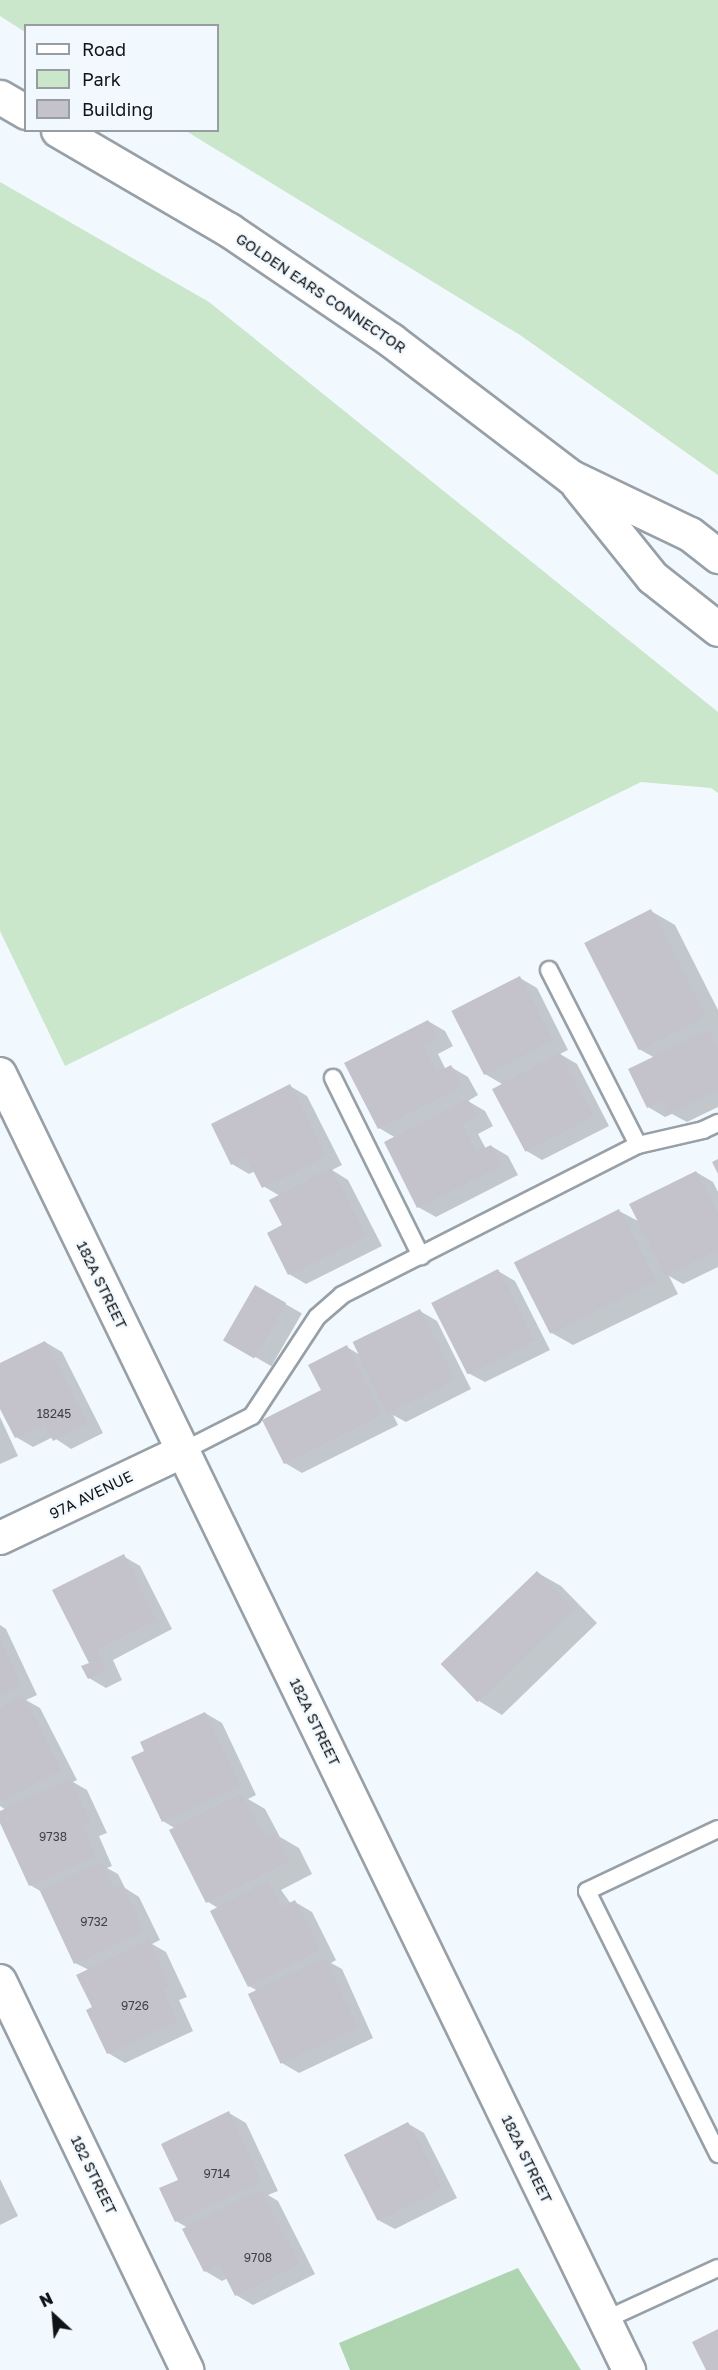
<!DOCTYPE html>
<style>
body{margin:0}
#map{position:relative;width:718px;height:2370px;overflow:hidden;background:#f2f9fe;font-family:"Golos Text",sans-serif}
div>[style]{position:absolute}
.green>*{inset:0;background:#cae6cb}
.forest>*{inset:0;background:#aed4b0}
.shadow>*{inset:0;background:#0003;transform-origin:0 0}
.building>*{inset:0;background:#c4c2cb;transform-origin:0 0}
.roads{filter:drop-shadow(2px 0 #98a0a7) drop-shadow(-2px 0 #98a0a7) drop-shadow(0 2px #98a0a7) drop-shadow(0 -2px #98a0a7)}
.service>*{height:16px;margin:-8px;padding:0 8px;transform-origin:8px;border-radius:8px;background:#fff}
.minor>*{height:32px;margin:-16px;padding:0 16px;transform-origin:16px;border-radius:16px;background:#fff}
.primary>*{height:33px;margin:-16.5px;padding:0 16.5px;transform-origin:16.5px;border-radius:16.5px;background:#fff}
span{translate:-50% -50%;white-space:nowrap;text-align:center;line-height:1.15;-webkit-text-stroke:4.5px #f2f9fe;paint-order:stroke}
.number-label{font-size:12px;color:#3e4044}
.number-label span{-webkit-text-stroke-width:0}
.street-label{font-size:15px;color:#111417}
.legend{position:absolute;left:24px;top:24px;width:195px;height:108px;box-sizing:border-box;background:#f2f9fe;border:2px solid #989da2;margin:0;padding:8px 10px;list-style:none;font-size:18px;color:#111417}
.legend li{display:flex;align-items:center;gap:12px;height:30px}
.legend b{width:30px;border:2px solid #989da2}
.north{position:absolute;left:24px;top:2286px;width:60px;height:60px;-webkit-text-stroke:4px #f2f9fe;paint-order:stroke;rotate:334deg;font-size:16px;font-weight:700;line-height:24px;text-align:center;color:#111417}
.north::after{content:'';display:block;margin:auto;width:21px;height:27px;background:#111417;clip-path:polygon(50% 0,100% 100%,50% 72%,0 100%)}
</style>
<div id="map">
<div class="green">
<i style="clip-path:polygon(0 0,718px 0,718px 475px,520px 335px,186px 131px,218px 130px,218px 26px,26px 26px,25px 32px,0 16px)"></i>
<i style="clip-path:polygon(0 182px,209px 302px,718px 712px,718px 793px,711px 788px,641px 782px,65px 1066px,0 931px)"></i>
</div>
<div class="forest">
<i style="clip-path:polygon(518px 2268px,581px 2370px,350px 2370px,339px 2343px)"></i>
</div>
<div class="shadow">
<i style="clip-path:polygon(651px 911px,675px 925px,718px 1010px,718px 1107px,687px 1122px,672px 1114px,665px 1117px,648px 1107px,655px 1058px,639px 1049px)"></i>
<i style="clip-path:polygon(520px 978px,537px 988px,568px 1050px,560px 1054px,577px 1064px,609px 1126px,542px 1160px,525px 1150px,502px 1084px,485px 1074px)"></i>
<i style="clip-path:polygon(428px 1021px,445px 1031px,453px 1046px,438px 1054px,446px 1070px,451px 1067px,468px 1077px,478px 1095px,468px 1101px,485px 1111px,493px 1126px,478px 1134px,486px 1149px,491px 1146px,508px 1156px,518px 1175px,436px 1217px,418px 1207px,386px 1143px,396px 1138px,379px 1128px)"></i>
<i style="clip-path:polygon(290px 1086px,307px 1096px,342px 1165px,332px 1170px,348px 1180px,382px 1246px,306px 1284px,289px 1274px,280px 1196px,263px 1186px,255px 1171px,249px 1174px,232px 1164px)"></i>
<i style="clip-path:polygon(696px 1172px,713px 1182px,718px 1192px,718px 1267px,683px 1284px,669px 1276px,678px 1294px,573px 1345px,550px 1332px,619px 1211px,640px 1222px)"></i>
<i style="clip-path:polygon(498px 1271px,515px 1281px,550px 1350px,485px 1382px,468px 1373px)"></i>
<i style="left:256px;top:1287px;width:53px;height:61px;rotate:30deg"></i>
<i style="clip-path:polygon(420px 1311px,437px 1321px,471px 1389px,406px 1422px,393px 1415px,398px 1425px,302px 1473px,285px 1463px,347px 1347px,360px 1355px)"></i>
<i style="clip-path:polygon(45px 1342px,62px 1352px,103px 1433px,71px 1449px,53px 1437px,33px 1447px,16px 1437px,0 1406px,0 1365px)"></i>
<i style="clip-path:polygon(0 1417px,18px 1456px,0 1464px)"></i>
<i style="clip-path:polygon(123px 1556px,140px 1566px,172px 1629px,113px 1660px,122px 1680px,106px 1688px,89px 1678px,91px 1663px)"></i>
<i style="clip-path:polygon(538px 1573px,561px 1586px,597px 1623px,502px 1715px,479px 1701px)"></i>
<i style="clip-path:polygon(0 1625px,6px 1629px,37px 1695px,26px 1700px,40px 1708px,77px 1780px,73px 1782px,87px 1790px,107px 1833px,99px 1836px,112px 1866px,107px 1868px,118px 1874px,125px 1888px,139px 1897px,160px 1940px,152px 1944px,166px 1952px,187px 1997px,179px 2000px,193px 2031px,125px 2063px,108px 2053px,94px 2008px,89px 1970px,75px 1963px,42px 1892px,30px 1885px,0 1819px,0 1813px,6px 1810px,0 1806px)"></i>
<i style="clip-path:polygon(205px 1713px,222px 1723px,256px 1795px,248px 1799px,265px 1809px,280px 1837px,299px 1848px,312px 1874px,281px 1890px,291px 1904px,295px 1902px,312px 1912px,336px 1960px,331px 1963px,342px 1969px,373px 2038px,299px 2073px,282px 2063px,258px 1991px,249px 1986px,218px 1908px,208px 1902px,176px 1829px,163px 1821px)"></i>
<i style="clip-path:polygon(229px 2113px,246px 2123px,278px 2191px,268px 2195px,278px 2201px,315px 2274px,253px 2305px,236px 2295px,228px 2278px,222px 2281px,205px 2271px,188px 2228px,176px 2221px,180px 2181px)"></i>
<i style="clip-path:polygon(407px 2123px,424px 2133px,457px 2198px,395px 2229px,378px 2220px)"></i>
<i style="clip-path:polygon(0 2179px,18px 2216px,0 2225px)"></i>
</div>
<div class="building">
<i style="left:651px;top:909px;width:120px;height:75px;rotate:63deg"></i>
<i style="left:520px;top:976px;width:72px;height:77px;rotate:63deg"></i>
<i style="clip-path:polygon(428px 1020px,437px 1037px,422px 1045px,436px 1073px,451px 1065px,462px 1086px,378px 1129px,344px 1063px)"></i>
<i style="clip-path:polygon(709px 1030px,718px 1048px,718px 1089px,668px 1114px,662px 1101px,647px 1108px,628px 1069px)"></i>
<i style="left:560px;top:1053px;width:71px;height:77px;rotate:62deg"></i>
<i style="clip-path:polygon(290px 1084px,326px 1156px,262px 1188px,246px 1157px,231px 1165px,211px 1124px)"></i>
<i style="clip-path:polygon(468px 1099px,477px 1116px,462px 1124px,476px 1152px,491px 1145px,502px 1165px,417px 1208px,384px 1142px)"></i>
<i style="clip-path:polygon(718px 1159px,718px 1174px,712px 1162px)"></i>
<i style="clip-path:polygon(331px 1168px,366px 1236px,288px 1275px,267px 1233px,282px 1225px,269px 1200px)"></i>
<i style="clip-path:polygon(696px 1171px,718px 1214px,718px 1250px,665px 1275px,629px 1204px)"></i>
<i style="left:619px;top:1209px;width:80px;height:118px;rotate:63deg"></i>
<i style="left:498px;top:1269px;width:80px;height:75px;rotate:63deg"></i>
<i style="left:255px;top:1285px;width:36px;height:64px;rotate:30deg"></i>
<i style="left:420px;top:1309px;width:79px;height:75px;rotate:64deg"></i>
<i style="clip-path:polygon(45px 1341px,87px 1423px,53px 1441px,45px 1424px,15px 1438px,0 1409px,0 1363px)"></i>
<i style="clip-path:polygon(347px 1345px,382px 1415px,284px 1464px,262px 1420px,321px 1390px,308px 1365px)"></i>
<i style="clip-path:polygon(124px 1554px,156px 1620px,96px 1650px,106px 1670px,88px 1679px,81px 1666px,89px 1663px,52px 1590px)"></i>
<i style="left:537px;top:1571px;width:53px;height:134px;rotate:46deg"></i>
<i style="clip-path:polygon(0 1640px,21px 1685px,0 1695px)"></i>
<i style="clip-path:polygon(23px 1696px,61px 1770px,0 1801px,0 1708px)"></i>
<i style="clip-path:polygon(205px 1712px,240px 1786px,162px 1822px,131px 1757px,144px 1751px,140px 1742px)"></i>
<i style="clip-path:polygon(70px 1779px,90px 1823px,83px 1827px,96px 1856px,29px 1886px,0 1823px,0 1811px)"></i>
<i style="clip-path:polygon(241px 1794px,265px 1838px,275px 1833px,289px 1861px,206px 1903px,169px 1830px)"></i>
<i style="clip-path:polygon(101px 1862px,114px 1889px,122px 1885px,144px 1931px,74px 1964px,40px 1891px)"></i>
<i style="clip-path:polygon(268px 1881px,281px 1907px,295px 1900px,320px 1950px,248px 1987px,210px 1911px)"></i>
<i style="clip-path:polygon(149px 1940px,170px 1987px,163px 1991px,177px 2021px,107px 2054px,86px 2010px,92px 2007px,76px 1975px)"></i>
<i style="left:325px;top:1958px;width:77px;height:85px;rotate:65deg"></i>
<i style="clip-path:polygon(229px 2111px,261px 2181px,175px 2222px,159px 2188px,178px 2180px,161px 2144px)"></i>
<i style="left:408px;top:2122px;width:74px;height:72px;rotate:63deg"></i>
<i style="clip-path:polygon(261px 2190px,299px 2264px,235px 2296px,219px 2264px,204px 2272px,182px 2229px)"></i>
<i style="clip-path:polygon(718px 2329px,718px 2370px,706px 2370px,692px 2342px)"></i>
</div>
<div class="roads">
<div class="service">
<i style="left:549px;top:970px;width:196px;rotate:63deg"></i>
<i style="left:333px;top:1078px;width:199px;rotate:63.7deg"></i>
<i style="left:183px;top:1451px;width:77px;rotate:-26.9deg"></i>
<i style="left:252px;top:1416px;width:118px;rotate:-56.7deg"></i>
<i style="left:317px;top:1317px;width:33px;rotate:-41deg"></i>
<i style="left:342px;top:1295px;width:332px;rotate:-26.9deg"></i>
<i style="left:638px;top:1145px;width:67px;rotate:-13deg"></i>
<i style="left:703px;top:1130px;width:17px;rotate:-25deg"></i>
<i style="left:718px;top:1829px;width:145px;rotate:154.7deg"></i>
<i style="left:587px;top:1891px;width:294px;rotate:63.5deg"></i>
<i style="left:605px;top:2320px;width:124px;rotate:-24.7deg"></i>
</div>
<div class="minor">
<i style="left:0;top:1074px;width:1441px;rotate:64.11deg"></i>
<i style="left:0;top:1538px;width:203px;rotate:-25.4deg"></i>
<i style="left:0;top:1981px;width:432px;rotate:64.3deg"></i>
</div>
<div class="primary">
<i style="left:0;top:97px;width:30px;rotate:30deg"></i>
<i style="left:58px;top:130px;width:198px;rotate:30.3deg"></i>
<i style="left:229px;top:230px;width:196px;rotate:34.2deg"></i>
<i style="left:391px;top:340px;width:226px;rotate:37.3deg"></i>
<i style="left:571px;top:477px;width:132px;rotate:25.6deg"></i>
<i style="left:690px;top:534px;width:36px;rotate:38deg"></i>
<i style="left:578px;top:485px;width:118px;rotate:51.2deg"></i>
<i style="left:652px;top:577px;width:84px;rotate:38.2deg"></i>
</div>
</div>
<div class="number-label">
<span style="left:54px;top:1414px">18245</span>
<span style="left:53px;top:1837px">9738</span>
<span style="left:94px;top:1922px">9732</span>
<span style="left:135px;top:2006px">9726</span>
<span style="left:217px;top:2174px">9714</span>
<span style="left:258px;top:2258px">9708</span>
</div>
<div class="street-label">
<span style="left:321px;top:293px;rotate:34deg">GOLDEN EARS CONNECTOR</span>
<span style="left:102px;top:1285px;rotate:64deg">182A STREET</span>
<span style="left:91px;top:1495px;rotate:-26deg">97A AVENUE</span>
<span style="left:315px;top:1722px;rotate:64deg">182A STREET</span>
<span style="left:527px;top:2159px;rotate:64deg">182A STREET</span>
<span style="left:94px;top:2175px;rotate:64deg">182 STREET</span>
</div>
<ul class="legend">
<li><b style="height:8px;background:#fff"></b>Road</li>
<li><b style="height:16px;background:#cae6cb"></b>Park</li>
<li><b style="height:16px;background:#c4c2cb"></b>Building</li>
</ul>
<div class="north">N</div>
</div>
